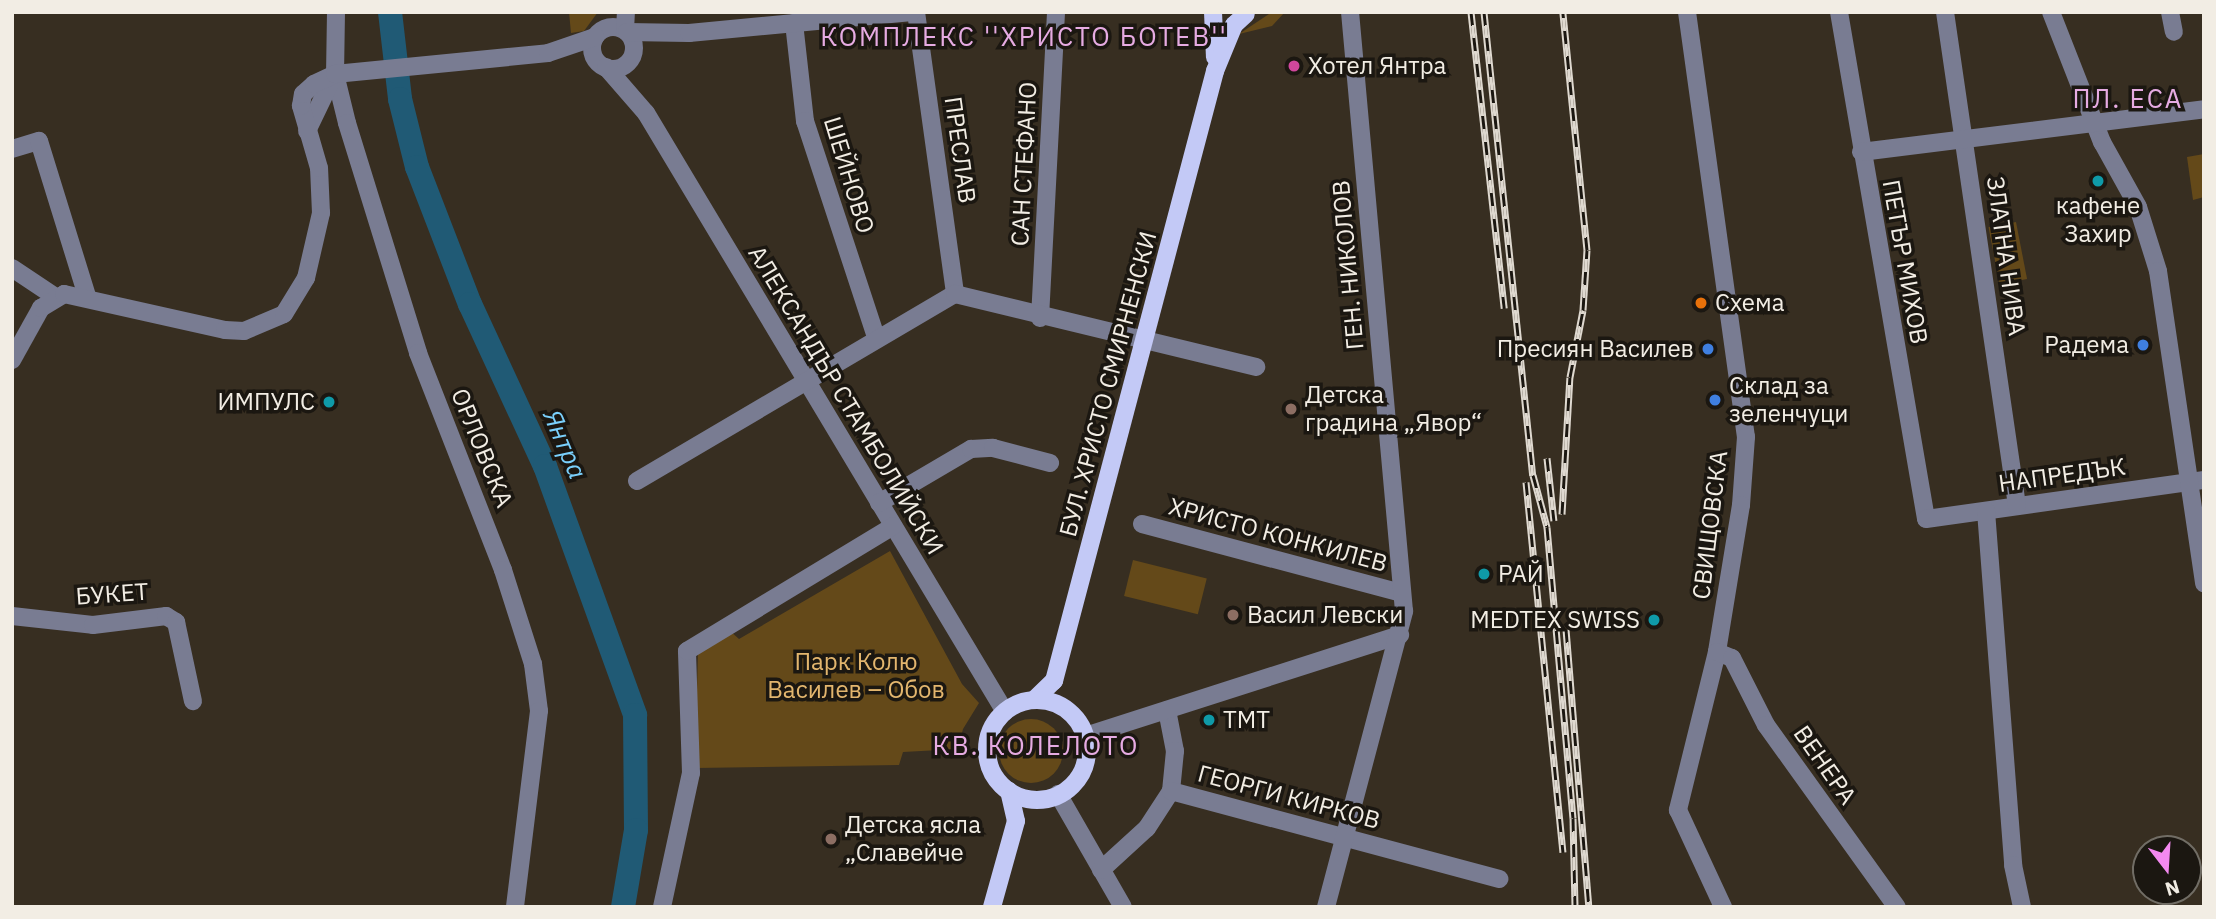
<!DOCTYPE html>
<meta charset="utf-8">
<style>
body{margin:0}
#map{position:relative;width:2216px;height:919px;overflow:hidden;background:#372e21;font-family:"IBM Plex Sans",sans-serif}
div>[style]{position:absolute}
.green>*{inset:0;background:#644919;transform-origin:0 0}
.round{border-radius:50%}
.river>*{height:24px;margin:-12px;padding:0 12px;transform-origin:12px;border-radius:12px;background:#205a75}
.minor>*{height:18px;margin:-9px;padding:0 9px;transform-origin:9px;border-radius:9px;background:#797c92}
.minor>.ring{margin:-9px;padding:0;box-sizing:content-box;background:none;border:18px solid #797c92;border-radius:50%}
.major>*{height:18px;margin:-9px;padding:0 9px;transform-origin:9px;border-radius:9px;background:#c3c9f6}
.major>.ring{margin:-9px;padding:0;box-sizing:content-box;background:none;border:18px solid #c3c9f6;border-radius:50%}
.rail>*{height:7px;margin-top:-3.5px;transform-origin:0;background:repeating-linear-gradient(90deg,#1b1711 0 13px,#dfd9d0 0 26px);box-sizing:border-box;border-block:2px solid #dfd9d0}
.dots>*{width:19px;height:19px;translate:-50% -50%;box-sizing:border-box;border:4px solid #1b1711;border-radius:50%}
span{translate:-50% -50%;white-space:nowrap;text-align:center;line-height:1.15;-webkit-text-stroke:7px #1b1711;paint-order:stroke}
.poi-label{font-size:24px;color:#f2ede4}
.left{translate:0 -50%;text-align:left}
.right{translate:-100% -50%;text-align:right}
.street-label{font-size:24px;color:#f2ede4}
.park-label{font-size:24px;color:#e3b66e}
.neighbourhood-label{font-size:26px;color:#e6abe2;letter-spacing:2px}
.water-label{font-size:26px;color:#7ad0fc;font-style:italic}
.frame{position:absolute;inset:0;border:14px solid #f2ede4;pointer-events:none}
.north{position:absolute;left:2132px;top:835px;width:70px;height:70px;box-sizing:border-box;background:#1b1711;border:2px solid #716d65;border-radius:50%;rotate:163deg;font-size:19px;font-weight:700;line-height:28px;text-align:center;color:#f2ede4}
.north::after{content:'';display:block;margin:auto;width:24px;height:32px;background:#f489f0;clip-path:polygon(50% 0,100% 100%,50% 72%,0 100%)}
</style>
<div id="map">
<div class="green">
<i style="clip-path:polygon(569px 12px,598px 12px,584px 31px,571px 33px)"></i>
<i style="clip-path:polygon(1272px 12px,1285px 12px,1272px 26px,1239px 34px)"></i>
<i style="clip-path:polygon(2204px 154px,2204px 197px,2193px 200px,2187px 157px)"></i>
<i style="left:2016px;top:222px;width:58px;height:28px;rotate:79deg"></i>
<i style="clip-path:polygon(890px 551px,962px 684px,979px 703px,963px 729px,958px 749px,903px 752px,899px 765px,695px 768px,698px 651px,729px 630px,739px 639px)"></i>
<i style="left:1133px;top:560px;width:76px;height:37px;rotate:14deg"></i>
<i class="round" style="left:999px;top:719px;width:64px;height:64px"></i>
</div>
<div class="river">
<i style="left:390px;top:12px;width:88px;rotate:83.4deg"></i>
<i style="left:400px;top:99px;width:70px;rotate:76deg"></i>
<i style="left:417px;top:167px;width:147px;rotate:68.9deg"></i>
<i style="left:470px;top:304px;width:179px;rotate:65.2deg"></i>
<i style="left:545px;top:466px;width:265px;rotate:70.1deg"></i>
<i style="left:635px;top:715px;width:115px;rotate:89.5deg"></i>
<i style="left:636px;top:830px;width:78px;rotate:99.6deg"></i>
</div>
<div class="minor">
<i style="left:336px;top:12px;width:62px;rotate:90.9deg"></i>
<i style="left:335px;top:74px;width:50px;rotate:76.2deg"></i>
<i style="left:347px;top:123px;width:241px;rotate:72.8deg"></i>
<i style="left:418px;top:353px;width:233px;rotate:68.6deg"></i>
<i style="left:503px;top:570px;width:99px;rotate:72.3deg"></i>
<i style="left:533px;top:664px;width:47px;rotate:82.7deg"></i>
<i style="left:539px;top:711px;width:197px;rotate:97deg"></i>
<i style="left:916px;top:12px;width:285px;rotate:82.1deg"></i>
<i style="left:1687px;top:12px;width:429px;rotate:82.1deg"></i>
<i style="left:1746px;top:437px;width:68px;rotate:94.2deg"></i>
<i style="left:1741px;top:505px;width:149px;rotate:99.3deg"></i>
<i style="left:1717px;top:652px;width:163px;rotate:103.9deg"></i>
<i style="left:1678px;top:810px;width:107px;rotate:65.1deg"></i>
<i style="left:1839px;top:12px;width:514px;rotate:80.26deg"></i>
<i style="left:1926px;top:519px;width:281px;rotate:-8deg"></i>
<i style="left:1945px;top:12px;width:499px;rotate:81.7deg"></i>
<i style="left:2051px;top:12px;width:140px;rotate:68.6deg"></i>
<i style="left:2102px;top:142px;width:74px;rotate:61deg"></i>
<i style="left:2138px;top:207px;width:67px;rotate:72.6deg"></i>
<i style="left:2158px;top:271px;width:316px;rotate:81.6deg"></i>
<i style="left:2170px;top:12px;width:20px;rotate:79deg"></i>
<i style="left:794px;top:23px;width:99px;rotate:83.6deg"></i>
<i style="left:805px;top:121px;width:227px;rotate:71.8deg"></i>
<i class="ring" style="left:592px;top:27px;width:24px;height:24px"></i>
<i style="left:625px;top:30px;width:18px;rotate:-87deg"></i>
<i style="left:627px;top:32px;width:62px;rotate:0.9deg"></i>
<i style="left:689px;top:33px;width:224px;rotate:-5.4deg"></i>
<i style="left:606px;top:67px;width:61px;rotate:49deg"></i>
<i style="left:646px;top:113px;width:698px;rotate:59.06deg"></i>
<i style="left:307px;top:131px;width:62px;rotate:-64.3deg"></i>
<i style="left:12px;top:149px;width:28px;rotate:-17deg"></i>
<i style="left:39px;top:141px;width:162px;rotate:72.8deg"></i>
<i style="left:1861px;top:152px;width:346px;rotate:-7.1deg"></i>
<i style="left:12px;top:268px;width:50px;rotate:33.7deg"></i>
<i style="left:1040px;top:318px;width:306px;rotate:-87deg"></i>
<i style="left:12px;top:360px;width:60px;rotate:-60.9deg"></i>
<i style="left:41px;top:308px;width:27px;rotate:-31deg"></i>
<i style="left:64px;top:294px;width:165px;rotate:12.6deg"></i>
<i style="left:225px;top:330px;width:19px;rotate:3deg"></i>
<i style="left:244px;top:331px;width:43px;rotate:-23deg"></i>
<i style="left:284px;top:314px;width:42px;rotate:-58.6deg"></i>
<i style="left:306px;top:278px;width:67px;rotate:-77deg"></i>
<i style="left:321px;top:213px;width:45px;rotate:-92.5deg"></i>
<i style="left:319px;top:168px;width:65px;rotate:-106.2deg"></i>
<i style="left:301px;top:106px;width:12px;rotate:-81deg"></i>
<i style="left:303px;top:94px;width:15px;rotate:-42deg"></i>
<i style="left:314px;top:84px;width:23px;rotate:-25deg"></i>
<i style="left:335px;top:74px;width:214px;rotate:-5.6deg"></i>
<i style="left:548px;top:53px;width:50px;rotate:-18.8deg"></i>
<i style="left:637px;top:481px;width:369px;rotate:-30.5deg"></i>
<i style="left:955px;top:294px;width:310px;rotate:13.6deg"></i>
<i style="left:879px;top:503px;width:107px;rotate:-30.4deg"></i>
<i style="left:971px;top:449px;width:22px;rotate:-3deg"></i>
<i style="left:993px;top:448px;width:59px;rotate:14.7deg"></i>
<i style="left:1986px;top:511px;width:355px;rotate:85.6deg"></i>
<i style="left:2013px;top:865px;width:43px;rotate:77.9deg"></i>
<i style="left:1142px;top:524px;width:269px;rotate:14.9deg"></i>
<i style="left:12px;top:616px;width:81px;rotate:6.3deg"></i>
<i style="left:93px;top:625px;width:74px;rotate:-7deg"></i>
<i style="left:166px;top:616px;width:12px;rotate:31deg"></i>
<i style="left:176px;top:622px;width:81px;rotate:77.9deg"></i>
<i style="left:1717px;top:652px;width:16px;rotate:22deg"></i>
<i style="left:1732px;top:658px;width:75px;rotate:63.1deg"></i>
<i style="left:1766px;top:725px;width:224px;rotate:54.3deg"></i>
<i style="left:1167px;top:710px;width:42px;rotate:79deg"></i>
<i style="left:1175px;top:751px;width:40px;rotate:95.7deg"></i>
<i style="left:1085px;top:736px;width:331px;rotate:-17.8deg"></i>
<i style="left:1058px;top:794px;width:130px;rotate:60.1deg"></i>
<i style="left:1101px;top:870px;width:62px;rotate:-42.4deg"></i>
<i style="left:1147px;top:828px;width:44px;rotate:-57deg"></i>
<i style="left:1171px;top:791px;width:340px;rotate:15deg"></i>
<i style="left:662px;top:907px;width:137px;rotate:-77.8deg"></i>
<i style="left:691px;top:773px;width:122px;rotate:-91.9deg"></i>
<i style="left:687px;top:651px;width:241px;rotate:-31.2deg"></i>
<i style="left:1326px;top:907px;width:306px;rotate:-75.2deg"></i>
<i style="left:1404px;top:611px;width:601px;rotate:-95.15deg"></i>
</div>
<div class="major">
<i style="left:1213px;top:12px;width:45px;rotate:87.5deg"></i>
<i style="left:1034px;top:700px;width:28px;rotate:-44deg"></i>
<i style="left:1054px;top:681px;width:631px;rotate:-75.21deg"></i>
<i style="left:1215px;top:71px;width:50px;rotate:-67.6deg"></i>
<i style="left:1234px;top:25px;width:16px;rotate:-43deg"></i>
<i class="ring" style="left:987px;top:700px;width:82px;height:82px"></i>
<i style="left:992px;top:907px;width:89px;rotate:-74.4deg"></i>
<i style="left:1016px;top:821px;width:31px;rotate:-103deg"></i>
</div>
<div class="rail">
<i style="left:1471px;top:12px;width:298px;rotate:83.6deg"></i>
<i style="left:1484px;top:12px;width:466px;rotate:84deg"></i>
<i style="left:1533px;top:475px;width:54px;rotate:74.9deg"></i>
<i style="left:1547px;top:527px;width:292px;rotate:84.9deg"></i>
<i style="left:1573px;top:818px;width:89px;rotate:88.7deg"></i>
<i style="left:1547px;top:458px;width:63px;rotate:83.7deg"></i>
<i style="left:1526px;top:482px;width:372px;rotate:84.3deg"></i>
<i style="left:1562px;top:514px;width:137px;rotate:-86.7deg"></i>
<i style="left:1570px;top:377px;width:68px;rotate:-79deg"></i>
<i style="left:1583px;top:310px;width:60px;rotate:-86.2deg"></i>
<i style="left:1587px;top:250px;width:239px;rotate:-95.8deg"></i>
<i style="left:1566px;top:629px;width:279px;rotate:85.3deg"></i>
</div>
<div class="dots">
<i style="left:1294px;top:66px;background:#d1479c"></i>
<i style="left:2098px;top:181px;background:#0f9aa8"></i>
<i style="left:1701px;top:303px;background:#e8710a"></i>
<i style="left:2143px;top:345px;background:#3f7fe0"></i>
<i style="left:1708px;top:349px;background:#3f7fe0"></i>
<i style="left:1715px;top:400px;background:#3f7fe0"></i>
<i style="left:329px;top:402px;background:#0f9aa8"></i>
<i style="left:1291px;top:409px;background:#8d6e63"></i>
<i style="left:1484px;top:574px;background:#0f9aa8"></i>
<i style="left:1233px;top:615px;background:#8d6e63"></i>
<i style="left:1654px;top:620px;background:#0f9aa8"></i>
<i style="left:1209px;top:720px;background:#0f9aa8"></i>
<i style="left:831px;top:839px;background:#8d6e63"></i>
</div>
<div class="poi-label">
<span class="left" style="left:1308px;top:66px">Хотел Янтра</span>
<span style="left:2098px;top:220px">кафене<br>Захир</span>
<span class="left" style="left:1715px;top:303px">Схема</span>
<span class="right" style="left:2129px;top:345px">Радема</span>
<span class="right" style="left:1694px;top:349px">Пресиян Василев</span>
<span class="left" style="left:1729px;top:400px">Склад за<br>зеленчуци</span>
<span class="left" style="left:1305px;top:409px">Детска<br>градина „Явор“</span>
<span class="right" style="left:315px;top:402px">ИМПУЛС</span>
<span class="left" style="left:1498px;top:574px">РАЙ</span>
<span class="left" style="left:1247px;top:615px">Васил Левски</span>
<span class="right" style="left:1640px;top:620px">MEDTEX SWISS</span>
<span class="left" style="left:1223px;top:720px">TMT</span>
<span class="left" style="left:845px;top:839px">Детска ясла<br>„Славейче</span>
</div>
<div class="street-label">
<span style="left:960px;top:150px;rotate:82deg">ПРЕСЛАВ</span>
<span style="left:1024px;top:164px;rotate:-87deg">САН СТЕФАНО</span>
<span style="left:849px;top:175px;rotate:73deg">ШЕЙНОВО</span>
<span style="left:2006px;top:256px;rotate:82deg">ЗЛАТНА НИВА</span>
<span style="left:1905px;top:262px;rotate:80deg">ПЕТЪР МИХОВ</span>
<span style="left:1348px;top:265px;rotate:-95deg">ГЕН. НИКОЛОВ</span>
<span style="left:1108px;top:384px;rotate:-75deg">БУЛ. ХРИСТО СМИРНЕНСКИ</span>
<span style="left:846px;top:400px;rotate:59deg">АЛЕКСАНДЪР СТАМБОЛИЙСКИ</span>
<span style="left:482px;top:448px;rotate:68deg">ОРЛОВСКА</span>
<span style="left:2062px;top:475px;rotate:-8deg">НАПРЕДЪК</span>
<span style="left:1710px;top:525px;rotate:-83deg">СВИЩОВСКА</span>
<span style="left:1278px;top:535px;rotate:15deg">ХРИСТО КОНКИЛЕВ</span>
<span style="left:112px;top:594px;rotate:-4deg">БУКЕТ</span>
<span style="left:1825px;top:765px;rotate:55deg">ВЕНЕРА</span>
<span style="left:1289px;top:797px;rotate:15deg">ГЕОРГИ КИРКОВ</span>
</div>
<div class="park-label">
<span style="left:856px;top:676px">Парк Колю<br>Василев – Обов</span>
</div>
<div class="neighbourhood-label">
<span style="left:1024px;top:37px">КОМПЛЕКС ''ХРИСТО БОТЕВ''</span>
<span style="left:2128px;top:99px">ПЛ. ЕСА</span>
<span style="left:1036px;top:746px">КВ. КОЛЕЛОТО</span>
</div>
<div class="water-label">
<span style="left:565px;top:444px;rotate:67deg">Янтра</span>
</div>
<div class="frame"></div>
<div class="north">N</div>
</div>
